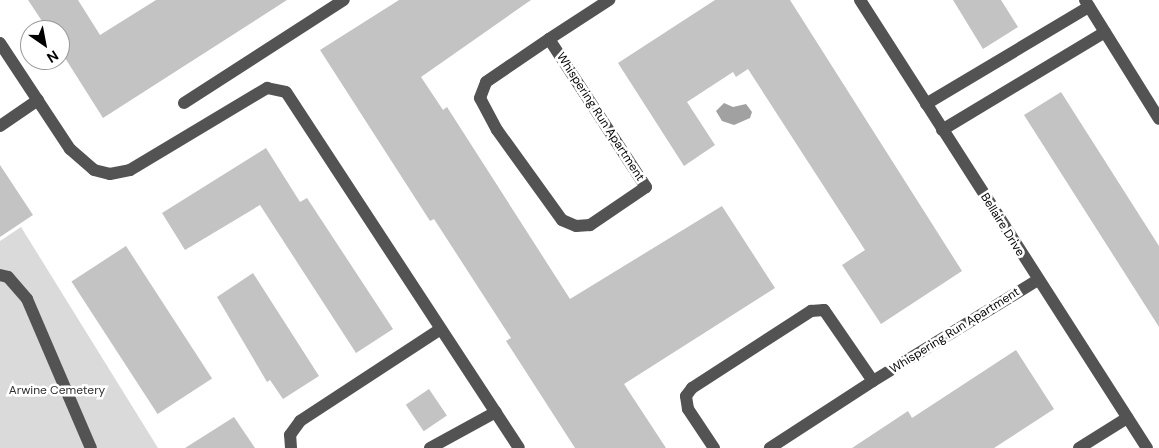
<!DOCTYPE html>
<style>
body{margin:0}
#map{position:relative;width:1159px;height:448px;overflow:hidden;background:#fff;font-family:"DM Sans",sans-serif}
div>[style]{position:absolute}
.green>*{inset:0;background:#dadada}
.water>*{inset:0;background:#a1a1a1}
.building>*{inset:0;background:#c3c3c3;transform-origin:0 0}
.minor>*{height:12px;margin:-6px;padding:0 6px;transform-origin:6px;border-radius:6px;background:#535353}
span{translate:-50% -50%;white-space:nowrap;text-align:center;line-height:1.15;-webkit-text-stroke:5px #fff;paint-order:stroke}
.street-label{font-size:12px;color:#000}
.park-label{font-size:12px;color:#313131}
.north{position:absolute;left:20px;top:20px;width:50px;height:50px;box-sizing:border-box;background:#fff;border:1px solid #999;border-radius:50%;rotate:147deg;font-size:14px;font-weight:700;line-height:20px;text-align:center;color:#000}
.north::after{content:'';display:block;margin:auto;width:18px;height:22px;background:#000;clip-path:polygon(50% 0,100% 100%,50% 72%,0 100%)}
</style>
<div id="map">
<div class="green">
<i style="clip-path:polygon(21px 227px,158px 448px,0 448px,0 241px)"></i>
</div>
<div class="water">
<i style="clip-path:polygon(724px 103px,733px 107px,746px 104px,752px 112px,750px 118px,734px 125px,722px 121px,716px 111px)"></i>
</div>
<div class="building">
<i style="clip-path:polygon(28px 0,78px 0,100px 35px,156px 0,287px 0,103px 118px,60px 50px,60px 30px,48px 30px)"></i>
<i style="clip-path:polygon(399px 0,531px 0,421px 77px,443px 110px,447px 107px,570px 299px,722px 206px,775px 288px,624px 384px,666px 448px,575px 448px,506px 341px,511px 338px,434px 219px,430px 221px,320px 50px)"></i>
<i style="clip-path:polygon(715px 0,790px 0,962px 271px,881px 324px,842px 265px,865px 250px,748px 69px,736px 77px,733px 72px,687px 102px,715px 145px,684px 166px,618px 63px)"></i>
<i style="clip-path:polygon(953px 0,1001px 0,1018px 27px,983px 49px)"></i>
<i style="clip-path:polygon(1061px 92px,1159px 246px,1159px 327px,1024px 115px)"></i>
<i style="clip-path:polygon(266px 148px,300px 202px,307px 198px,393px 329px,356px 353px,260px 205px,185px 250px,162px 213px)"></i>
<i style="clip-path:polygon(0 165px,33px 215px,0 237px)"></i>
<i style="left:126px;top:246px;width:158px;height:65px;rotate:57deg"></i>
<i style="clip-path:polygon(253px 273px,319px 376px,283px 399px,270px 380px,267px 382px,217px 297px)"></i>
<i style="clip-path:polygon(1016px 350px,1054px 409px,994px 448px,852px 448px,908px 411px,912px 418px)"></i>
<i style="left:429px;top:389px;width:32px;height:28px;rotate:56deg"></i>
<i style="clip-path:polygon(234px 417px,255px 448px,185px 448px)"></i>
</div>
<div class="minor">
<i style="left:860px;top:0;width:532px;rotate:57.36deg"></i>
<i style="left:1085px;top:0;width:140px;rotate:58.1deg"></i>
<i style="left:549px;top:39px;width:177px;rotate:56.8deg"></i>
<i style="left:646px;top:187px;width:68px;rotate:145.8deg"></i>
<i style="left:590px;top:225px;width:14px;rotate:176deg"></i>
<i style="left:576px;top:226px;width:15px;rotate:-157deg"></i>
<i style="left:562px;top:220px;width:111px;rotate:-125.8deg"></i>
<i style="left:497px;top:130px;width:36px;rotate:-118deg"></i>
<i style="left:480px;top:98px;width:17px;rotate:-69deg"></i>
<i style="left:486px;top:82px;width:76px;rotate:-34.3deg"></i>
<i style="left:549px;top:39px;width:72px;rotate:-33deg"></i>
<i style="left:0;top:43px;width:127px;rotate:56.6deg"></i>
<i style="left:70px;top:149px;width:32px;rotate:41deg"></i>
<i style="left:94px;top:170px;width:16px;rotate:14deg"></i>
<i style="left:110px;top:174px;width:20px;rotate:-11deg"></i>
<i style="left:130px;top:170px;width:160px;rotate:-30.9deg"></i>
<i style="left:267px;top:88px;width:19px;rotate:12deg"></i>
<i style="left:286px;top:92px;width:425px;rotate:56.8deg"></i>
<i style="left:184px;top:103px;width:190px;rotate:-32.8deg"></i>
<i style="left:926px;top:104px;width:190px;rotate:-30.8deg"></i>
<i style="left:0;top:126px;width:46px;rotate:-34.4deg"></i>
<i style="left:942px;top:130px;width:190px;rotate:-31deg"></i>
<i style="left:0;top:275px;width:8px;rotate:14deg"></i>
<i style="left:8px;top:277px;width:29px;rotate:49deg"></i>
<i style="left:27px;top:299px;width:162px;rotate:66.8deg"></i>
<i style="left:873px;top:381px;width:191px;rotate:-31.5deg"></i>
<i style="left:291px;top:448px;width:13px;rotate:-94deg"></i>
<i style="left:290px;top:435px;width:17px;rotate:-54deg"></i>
<i style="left:300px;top:421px;width:166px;rotate:-33.2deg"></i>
<i style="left:430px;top:448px;width:75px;rotate:-28.6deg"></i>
<i style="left:714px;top:448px;width:47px;rotate:-123.7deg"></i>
<i style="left:688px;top:409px;width:13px;rotate:-99deg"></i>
<i style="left:686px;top:396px;width:10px;rotate:-53deg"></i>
<i style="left:692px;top:388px;width:142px;rotate:-32.9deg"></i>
<i style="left:811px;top:311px;width:13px;rotate:-4deg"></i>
<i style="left:824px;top:310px;width:86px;rotate:55.4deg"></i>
<i style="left:873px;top:381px;width:123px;rotate:147deg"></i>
<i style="left:1079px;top:448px;width:57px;rotate:-32deg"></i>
</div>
<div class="street-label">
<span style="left:600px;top:117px;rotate:57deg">Whispering Run Apartment</span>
<span style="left:1002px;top:225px;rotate:58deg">Bellaire Drive</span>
<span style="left:955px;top:331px;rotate:-32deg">Whispering Run Apartment</span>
</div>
<div class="park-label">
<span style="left:57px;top:391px">Arwine Cemetery</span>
</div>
<div class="north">N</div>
</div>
